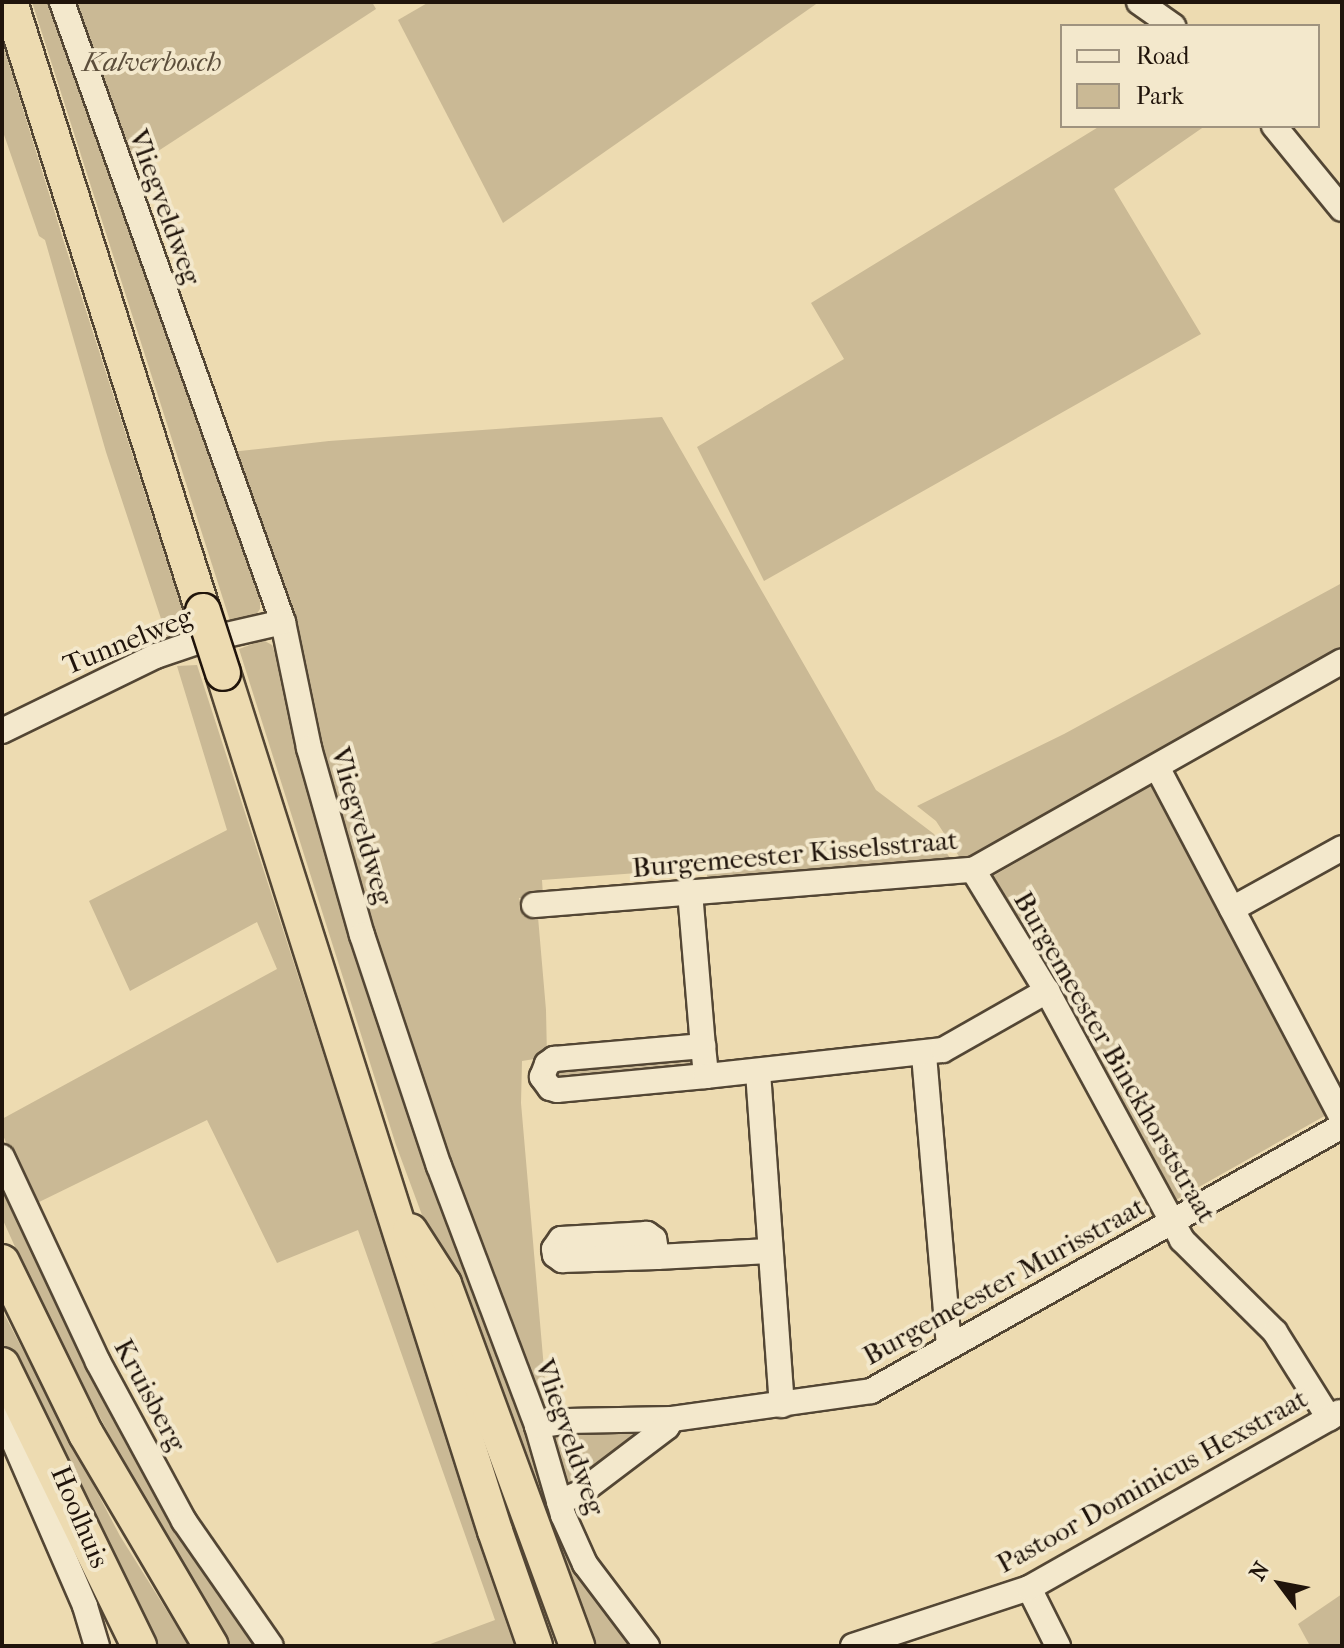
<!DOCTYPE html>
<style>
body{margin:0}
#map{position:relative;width:1344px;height:1648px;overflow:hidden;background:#eddbb1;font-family:"IM FELL French Canon",serif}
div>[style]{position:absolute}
.green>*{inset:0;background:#cab995;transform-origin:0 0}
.roads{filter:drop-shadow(2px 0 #534634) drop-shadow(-2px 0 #534634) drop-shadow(0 2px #534634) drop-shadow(0 -2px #534634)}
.minor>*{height:24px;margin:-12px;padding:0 12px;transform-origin:12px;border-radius:12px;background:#f3e8cc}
.highway>*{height:34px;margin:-17px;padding:0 17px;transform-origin:17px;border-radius:17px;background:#eddbb1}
.bridges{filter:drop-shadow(2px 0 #20140b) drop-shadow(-2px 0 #20140b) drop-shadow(0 2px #20140b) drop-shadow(0 -2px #20140b)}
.highway-bridge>*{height:34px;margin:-17px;padding:0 17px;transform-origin:17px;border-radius:17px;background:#eddbb1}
span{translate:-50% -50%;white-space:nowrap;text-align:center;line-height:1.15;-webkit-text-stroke:8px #f3e8cc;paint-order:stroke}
.park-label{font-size:28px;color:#5c4e3b;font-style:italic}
.street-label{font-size:28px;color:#20140b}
.frame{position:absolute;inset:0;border:4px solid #20140b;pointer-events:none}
.legend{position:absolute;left:1060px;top:24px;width:260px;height:104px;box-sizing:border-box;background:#f3e8cc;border:2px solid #9f937f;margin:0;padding:10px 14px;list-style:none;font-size:24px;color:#20140b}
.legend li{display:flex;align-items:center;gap:16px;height:40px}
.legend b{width:40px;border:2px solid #9f937f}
.north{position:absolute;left:1240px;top:1544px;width:80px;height:80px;-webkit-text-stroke:6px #f3e8cc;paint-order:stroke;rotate:302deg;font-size:22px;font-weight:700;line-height:32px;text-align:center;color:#20140b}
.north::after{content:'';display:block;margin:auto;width:28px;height:36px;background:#20140b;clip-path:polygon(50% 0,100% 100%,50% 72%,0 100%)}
</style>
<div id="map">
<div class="green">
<i style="clip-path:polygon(32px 2px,54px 2px,260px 600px,260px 609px,254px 618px,232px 627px)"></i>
<i style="clip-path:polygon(69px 2px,372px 2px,376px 9px,129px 170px)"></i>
<i style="clip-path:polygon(429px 2px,819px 2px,503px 223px,398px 20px)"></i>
<i style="clip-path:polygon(2px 41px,63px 239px,192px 640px,170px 646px,106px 452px,45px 240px,39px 236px,2px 129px)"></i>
<i style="clip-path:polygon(1100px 126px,1205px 126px,1114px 189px,1201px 334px,764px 581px,697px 447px,844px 359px,811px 303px)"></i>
<i style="clip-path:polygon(662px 417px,876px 790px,934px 834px,954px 864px,708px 883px,706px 868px,542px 880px,543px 896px,519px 898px,523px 916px,538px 917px,546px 1010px,547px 1057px,522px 1061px,521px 1103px,548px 1415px,542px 1415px,370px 944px,231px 452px,329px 441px)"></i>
<i style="clip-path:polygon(1342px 583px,1342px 650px,977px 858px,962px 861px,936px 821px,917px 806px,1064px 734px)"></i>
<i style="clip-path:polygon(263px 640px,272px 645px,280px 667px,335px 886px,376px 1011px,515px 1393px,565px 1551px,579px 1578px,631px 1646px,582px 1646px,396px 1145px,239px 649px)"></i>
<i style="clip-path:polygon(197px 665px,416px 1339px,518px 1646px,425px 1646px,495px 1620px,358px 1230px,277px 1263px,207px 1120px,33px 1205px,2px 1133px,2px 1119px,277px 969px,257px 922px,130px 991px,89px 901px,227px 830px,177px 666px)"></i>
<i style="clip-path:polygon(1153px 784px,1284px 1039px,1328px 1114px,1174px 1201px,990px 883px,993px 876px)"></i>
<i style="left:697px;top:1052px;width:18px;height:146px;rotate:84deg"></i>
<i style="clip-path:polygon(2px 1185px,61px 1311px,260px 1646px,230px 1646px,167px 1544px,44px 1311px,2px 1218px)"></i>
<i style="clip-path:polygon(2px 1310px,120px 1536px,189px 1646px,142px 1646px,35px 1421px,2px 1341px)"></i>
<i style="clip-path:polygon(640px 1429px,646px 1432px,576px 1487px,565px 1488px,551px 1437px,565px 1433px)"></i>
<i style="clip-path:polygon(1342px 1594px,1342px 1646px,1310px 1646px,1298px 1624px)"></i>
</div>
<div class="roads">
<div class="minor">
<i style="left:62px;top:2px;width:658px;rotate:70.38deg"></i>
<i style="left:283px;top:622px;width:129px;rotate:78.3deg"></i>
<i style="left:309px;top:748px;width:194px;rotate:74.2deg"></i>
<i style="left:362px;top:935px;width:243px;rotate:71.6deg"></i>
<i style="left:439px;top:1166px;width:278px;rotate:69.3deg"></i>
<i style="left:537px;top:1426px;width:93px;rotate:73.7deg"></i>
<i style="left:563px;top:1515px;width:54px;rotate:65.8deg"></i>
<i style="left:585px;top:1564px;width:103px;rotate:52.9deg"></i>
<i style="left:1139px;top:2px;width:42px;rotate:35.2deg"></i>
<i style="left:1274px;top:126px;width:107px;rotate:50.7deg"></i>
<i style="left:2px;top:731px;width:171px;rotate:-26deg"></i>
<i style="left:156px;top:656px;width:46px;rotate:-18.8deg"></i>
<i style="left:200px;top:641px;width:85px;rotate:-12.9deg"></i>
<i style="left:1157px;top:767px;width:397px;rotate:62.2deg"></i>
<i style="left:973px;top:870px;width:142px;rotate:58.6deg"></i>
<i style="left:1047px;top:991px;width:283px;rotate:61.5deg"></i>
<i style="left:1182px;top:1240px;width:131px;rotate:44.7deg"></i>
<i style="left:1275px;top:1332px;width:102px;rotate:57.9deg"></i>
<i style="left:690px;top:892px;width:155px;rotate:85.2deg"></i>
<i style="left:534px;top:905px;width:440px;rotate:-4.6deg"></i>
<i style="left:973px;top:870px;width:424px;rotate:-29.5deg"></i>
<i style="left:1232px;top:909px;width:126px;rotate:-29deg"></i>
<i style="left:703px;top:1046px;width:30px;rotate:84deg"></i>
<i style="left:706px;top:1076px;width:150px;rotate:174.6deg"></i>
<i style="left:557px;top:1090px;width:7px;rotate:-164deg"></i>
<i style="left:550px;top:1088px;width:14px;rotate:-126deg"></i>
<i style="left:542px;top:1077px;width:14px;rotate:-69deg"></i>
<i style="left:547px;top:1064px;width:9px;rotate:-36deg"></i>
<i style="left:554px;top:1059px;width:150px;rotate:-5deg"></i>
<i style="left:924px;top:1055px;width:292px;rotate:85.1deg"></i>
<i style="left:758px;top:1072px;width:334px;rotate:85.9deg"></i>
<i style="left:706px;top:1076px;width:238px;rotate:-6.3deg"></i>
<i style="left:943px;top:1050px;width:120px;rotate:-29.6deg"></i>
<i style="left:2px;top:1157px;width:226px;rotate:64.9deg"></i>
<i style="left:98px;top:1362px;width:181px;rotate:61.6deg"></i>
<i style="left:184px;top:1521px;width:152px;rotate:55.2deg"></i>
<i style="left:657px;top:1257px;width:18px;rotate:-99deg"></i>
<i style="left:654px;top:1239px;width:9px;rotate:-144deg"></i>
<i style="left:647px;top:1234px;width:86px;rotate:176.7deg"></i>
<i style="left:561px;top:1239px;width:12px;rotate:125deg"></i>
<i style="left:554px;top:1249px;width:6px;rotate:81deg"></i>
<i style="left:555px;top:1255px;width:9px;rotate:36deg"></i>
<i style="left:562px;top:1260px;width:95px;rotate:-1.8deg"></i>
<i style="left:657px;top:1257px;width:112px;rotate:-3.1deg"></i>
<i style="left:2px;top:1414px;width:209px;rotate:66.6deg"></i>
<i style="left:85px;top:1606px;width:42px;rotate:73.3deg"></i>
<i style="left:537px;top:1426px;width:30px;rotate:-9deg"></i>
<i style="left:567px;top:1421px;width:105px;rotate:-1.1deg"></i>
<i style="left:672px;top:1419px;width:201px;rotate:-8deg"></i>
<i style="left:871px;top:1391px;width:540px;rotate:-29.36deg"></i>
<i style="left:559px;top:1502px;width:23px;rotate:-23deg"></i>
<i style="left:580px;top:1493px;width:109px;rotate:-37.2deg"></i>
<i style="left:667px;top:1427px;width:9px;rotate:-58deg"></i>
<i style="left:1029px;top:1588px;width:65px;rotate:63.4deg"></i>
<i style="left:853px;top:1646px;width:185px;rotate:-18.2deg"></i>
<i style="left:1029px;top:1588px;width:357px;rotate:-29.5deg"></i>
</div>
<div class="highway">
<i style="left:10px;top:2px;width:639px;rotate:72.42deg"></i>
<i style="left:223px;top:673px;width:900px;rotate:72.41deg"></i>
<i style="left:495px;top:1531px;width:122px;rotate:70.8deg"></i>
<i style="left:410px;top:1231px;width:63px;rotate:57.3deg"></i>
<i style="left:444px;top:1284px;width:386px;rotate:69.8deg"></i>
<i style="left:2px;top:1262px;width:191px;rotate:64deg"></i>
<i style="left:86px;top:1434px;width:246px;rotate:59.5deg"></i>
<i style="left:2px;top:1365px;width:313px;rotate:64deg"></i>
</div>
</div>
<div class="bridges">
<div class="highway-bridge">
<i style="left:203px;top:611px;width:65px;rotate:72.1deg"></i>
</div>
</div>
<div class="park-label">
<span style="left:152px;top:62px">Kalverbosch</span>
</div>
<div class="street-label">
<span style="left:165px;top:207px;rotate:70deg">Vliegveldweg</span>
<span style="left:128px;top:641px;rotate:-22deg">Tunnelweg</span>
<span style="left:362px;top:826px;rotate:74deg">Vliegveldweg</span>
<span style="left:795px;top:854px;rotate:-5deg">Burgemeester Kisselsstraat</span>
<span style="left:1115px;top:1057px;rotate:60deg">Burgemeester Binckhorststraat</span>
<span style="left:1004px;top:1281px;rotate:-29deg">Burgemeester Murisstraat</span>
<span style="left:150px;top:1395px;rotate:62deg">Kruisberg</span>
<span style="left:570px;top:1437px;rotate:71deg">Vliegveldweg</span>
<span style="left:1152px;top:1481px;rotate:-29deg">Pastoor Dominicus Hexstraat</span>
<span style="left:80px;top:1517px;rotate:67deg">Hoolhuis</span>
</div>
<div class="frame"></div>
<ul class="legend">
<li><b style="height:10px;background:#f3e8cc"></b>Road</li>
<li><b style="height:22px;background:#cab995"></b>Park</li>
</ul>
<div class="north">N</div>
</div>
